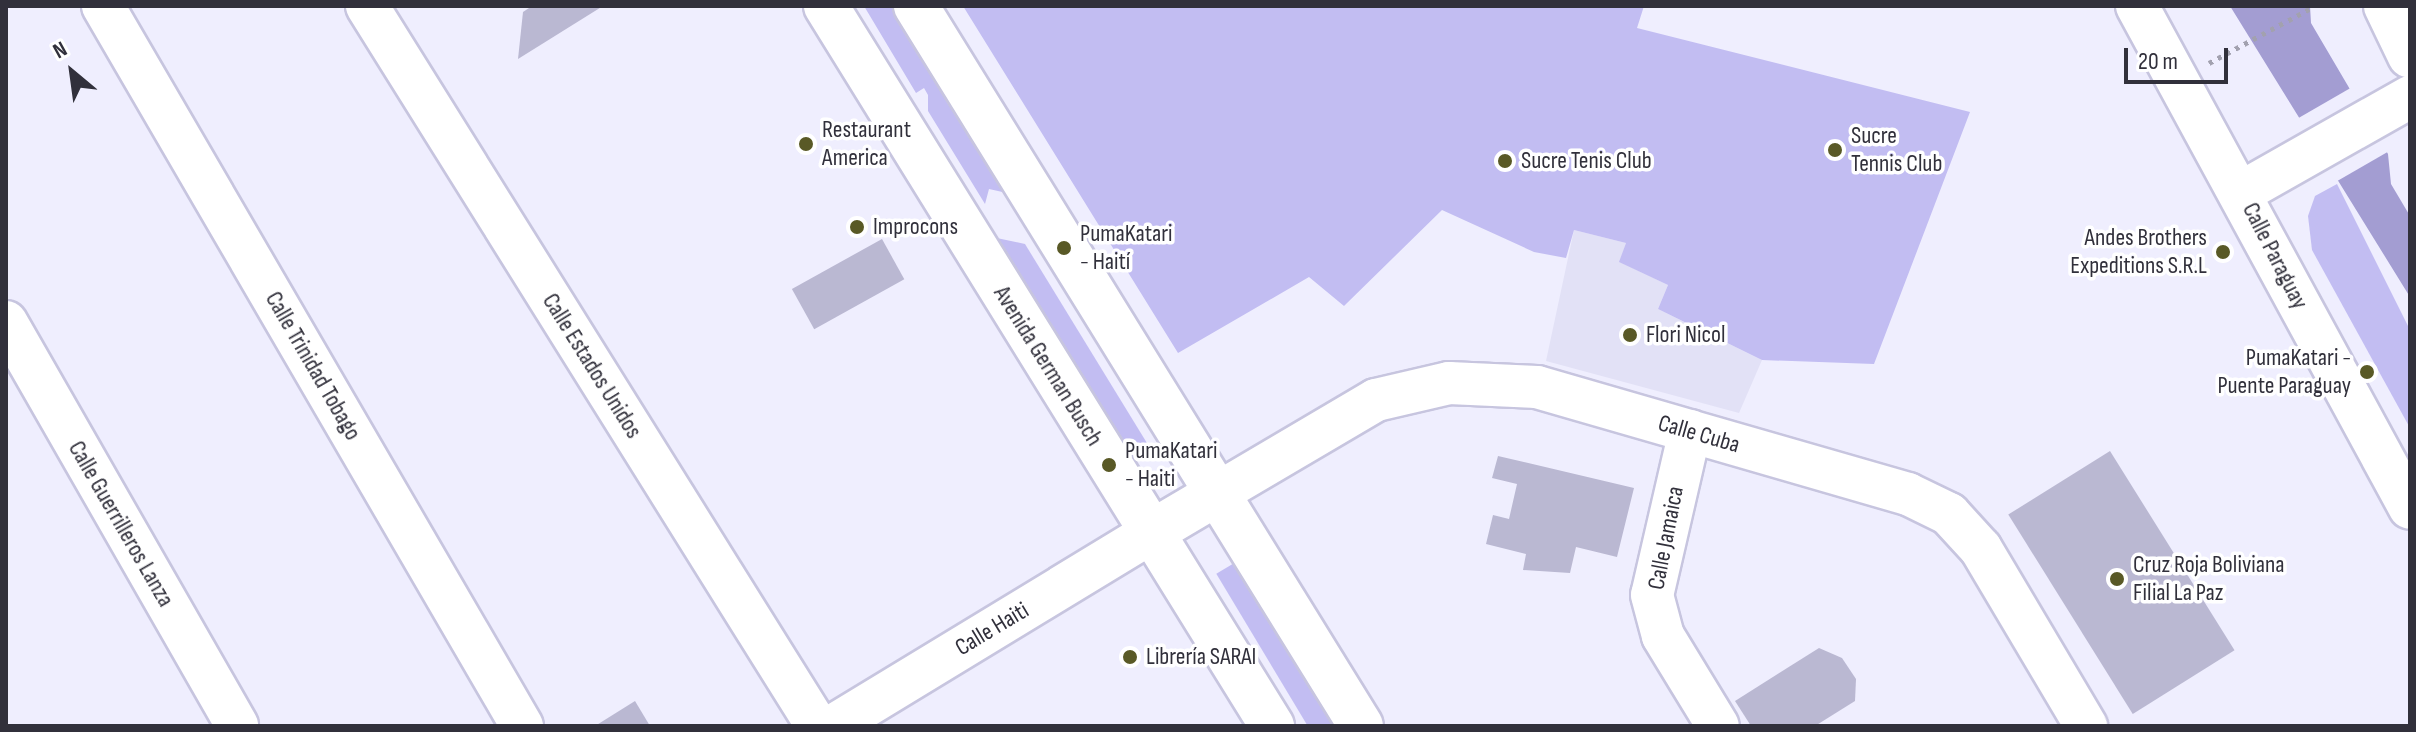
<!DOCTYPE html>
<meta charset="utf-8">
<style>
body{margin:0}
#map{position:relative;width:2416px;height:732px;overflow:hidden;background:#efeefe;font-family:"Sofia Sans Condensed",sans-serif}
div>[style]{position:absolute}
.built>*{inset:0;background:#e2e1f6}
.green>*{inset:0;background:#c2bdf2;transform-origin:0 0}
.water>*{inset:0;background:#a39dd2}
.pier>*{inset:0;background:#efeefe;transform-origin:0 0}
.building>*{inset:0;background:#bab8d2;transform-origin:0 0}
.path>*{height:5px;margin-top:-2.5px;transform-origin:0;background:repeating-linear-gradient(90deg,#a2a1af 0 4px,transparent 0 10px)}
.roads{filter:drop-shadow(2px 0 #c7c5df) drop-shadow(-2px 0 #c7c5df) drop-shadow(0 2px #c7c5df) drop-shadow(0 -2px #c7c5df)}
.minor>*{height:42px;margin:-21px;padding:0 21px;transform-origin:21px;border-radius:21px;background:#fff}
.major>*{height:44px;margin:-22px;padding:0 22px;transform-origin:22px;border-radius:22px;background:#fff}
.dots>*{width:22px;height:22px;translate:-50% -50%;box-sizing:border-box;border:4px solid #fff;border-radius:50%}
span{translate:-50% -50%;white-space:nowrap;text-align:center;line-height:1.15;-webkit-text-stroke:7px #fff;paint-order:stroke}
.poi-label{font-size:24px;color:#31303b}
.left{translate:0 -50%;text-align:left}
.right{translate:-100% -50%;text-align:right}
.street-label{font-size:24px;color:#31303b}
.frame{position:absolute;inset:0;border:8px solid #31303b;pointer-events:none}
.north{position:absolute;left:32px;top:32px;width:80px;height:80px;-webkit-text-stroke:6px #fff;paint-order:stroke;rotate:331deg;font-size:22px;font-weight:700;line-height:32px;text-align:center;color:#31303b}
.north::after{content:'';display:block;margin:auto;width:28px;height:36px;background:#31303b;clip-path:polygon(50% 0,100% 100%,50% 72%,0 100%)}
.scale{position:absolute;left:2124px;top:48px;width:104px;height:36px;box-sizing:border-box;border:4px solid #31303b;border-top:0;padding-left:10px;font-size:24px;line-height:28px;white-space:nowrap;color:#31303b;-webkit-text-stroke:6px #fff;paint-order:stroke}
</style>
<div id="map">
<div class="built">
<i style="clip-path:polygon(1574px 230px,1626px 243px,1620px 262px,1668px 285px,1658px 309px,1762px 360px,1739px 413px,1546px 361px)"></i>
</div>
<div class="green">
<i style="clip-path:polygon(864px 6px,892px 6px,1007px 193px,989px 189px,985px 204px,928px 111px,928px 95px,924px 88px,916px 93px)"></i>
<i style="clip-path:polygon(963px 6px,1644px 6px,1637px 28px,1970px 112px,1874px 364px,1762px 360px,1658px 309px,1668px 285px,1619px 262px,1626px 243px,1574px 230px,1566px 258px,1534px 252px,1442px 210px,1344px 306px,1309px 277px,1178px 353px)"></i>
<i style="clip-path:polygon(2337px 184px,2410px 330px,2410px 428px,2312px 250px,2308px 216px,2315px 196px)"></i>
<i style="clip-path:polygon(992px 237px,1025px 244px,1150px 448px,1150px 460px,1130px 460px)"></i>
<i style="left:1236px;top:562px;width:192px;height:23px;rotate:59deg"></i>
</div>
<div class="water">
<i style="clip-path:polygon(2230px 6px,2310px 6px,2311px 23px,2388px 154px,2391px 184px,2410px 216px,2410px 297px)"></i>
</div>
<div class="pier">
<i style="left:2354px;top:86px;width:74px;height:64px;rotate:60deg"></i>
</div>
<div class="building">
<i style="clip-path:polygon(532px 6px,603px 6px,518px 59px,523px 12px)"></i>
<i style="left:882px;top:239px;width:46px;height:103px;rotate:61deg"></i>
<i style="left:2110px;top:451px;width:235px;height:120px;rotate:58deg"></i>
<i style="clip-path:polygon(1498px 456px,1634px 488px,1617px 557px,1576px 547px,1570px 573px,1523px 570px,1526px 554px,1486px 544px,1493px 515px,1509px 519px,1517px 484px,1492px 478px)"></i>
<i style="clip-path:polygon(1819px 648px,1842px 658px,1856px 679px,1855px 701px,1815px 726px,1751px 726px,1735px 701px)"></i>
<i style="clip-path:polygon(635px 701px,650px 726px,595px 726px)"></i>
</div>
<div class="path">
<i style="left:2209px;top:63px;width:120px;rotate:-28.3deg"></i>
</div>
<div class="roads">
<div class="minor">
<i style="left:103px;top:6px;width:833px;rotate:59.8deg"></i>
<i style="left:367px;top:6px;width:849px;rotate:57.99deg"></i>
<i style="left:2137px;top:6px;width:571px;rotate:61.46deg"></i>
<i style="left:2242px;top:192px;width:193px;rotate:-29.5deg"></i>
<i style="left:6px;top:322px;width:465px;rotate:60.2deg"></i>
<i style="left:1690px;top:431px;width:168px;rotate:103deg"></i>
<i style="left:1652px;top:595px;width:42px;rotate:75deg"></i>
<i style="left:1663px;top:636px;width:105px;rotate:58.6deg"></i>
<i style="left:1218px;top:493px;width:183px;rotate:-30.5deg"></i>
<i style="left:1376px;top:400px;width:75px;rotate:-13.1deg"></i>
<i style="left:1449px;top:383px;width:88px;rotate:2.6deg"></i>
<i style="left:1537px;top:387px;width:386px;rotate:16.1deg"></i>
<i style="left:1908px;top:494px;width:46px;rotate:26deg"></i>
<i style="left:1949px;top:514px;width:47px;rotate:47.6deg"></i>
<i style="left:1981px;top:549px;width:206px;rotate:59.3deg"></i>
<i style="left:833px;top:726px;width:373px;rotate:-31.3deg"></i>
</div>
<div class="major">
<i style="left:826px;top:6px;width:847px;rotate:58.22deg"></i>
<i style="left:916px;top:6px;width:846px;rotate:58.28deg"></i>
<i style="left:2386px;top:6px;width:55px;rotate:64.4deg"></i>
<i style="left:1152px;top:532px;width:77px;rotate:-30.6deg"></i>
</div>
</div>
<div class="dots">
<i style="left:806px;top:144px;background:#595926"></i>
<i style="left:1835px;top:150px;background:#595926"></i>
<i style="left:1505px;top:161px;background:#595926"></i>
<i style="left:857px;top:227px;background:#595926"></i>
<i style="left:1064px;top:248px;background:#595926"></i>
<i style="left:2223px;top:252px;background:#595926"></i>
<i style="left:1630px;top:335px;background:#595926"></i>
<i style="left:2367px;top:372px;background:#595926"></i>
<i style="left:1109px;top:465px;background:#595926"></i>
<i style="left:2117px;top:579px;background:#595926"></i>
<i style="left:1130px;top:657px;background:#595926"></i>
</div>
<div class="poi-label">
<span class="left" style="left:822px;top:144px">Restaurant<br>America</span>
<span class="left" style="left:1851px;top:150px">Sucre<br>Tennis Club</span>
<span class="left" style="left:1521px;top:161px">Sucre Tenis Club</span>
<span class="left" style="left:873px;top:227px">Improcons</span>
<span class="left" style="left:1080px;top:248px">PumaKatari<br>- Haití</span>
<span class="right" style="left:2207px;top:252px">Andes Brothers<br>Expeditions S.R.L</span>
<span class="left" style="left:1646px;top:335px">Flori Nicol</span>
<span class="right" style="left:2351px;top:372px">PumaKatari -<br>Puente Paraguay</span>
<span class="left" style="left:1125px;top:465px">PumaKatari<br>- Haiti</span>
<span class="left" style="left:2133px;top:579px">Cruz Roja Boliviana<br>Filial La Paz</span>
<span class="left" style="left:1146px;top:657px">Librería SARAI</span>
</div>
<div class="street-label">
<span style="left:2275px;top:256px;rotate:63deg">Calle Paraguay</span>
<span style="left:313px;top:366px;rotate:60deg">Calle Trinidad Tobago</span>
<span style="left:592px;top:366px;rotate:58deg">Calle Estados Unidos</span>
<span style="left:1048px;top:366px;rotate:58deg">Avenida German Busch</span>
<span style="left:1699px;top:434px;rotate:16deg">Calle Cuba</span>
<span style="left:121px;top:524px;rotate:60deg">Calle Guerrilleros Lanza</span>
<span style="left:1666px;top:538px;rotate:-79deg">Calle Jamaica</span>
<span style="left:992px;top:629px;rotate:-31deg">Calle Haiti</span>
</div>
<div class="frame"></div>
<div class="north">N</div>
<div class="scale">20 m</div>
</div>
